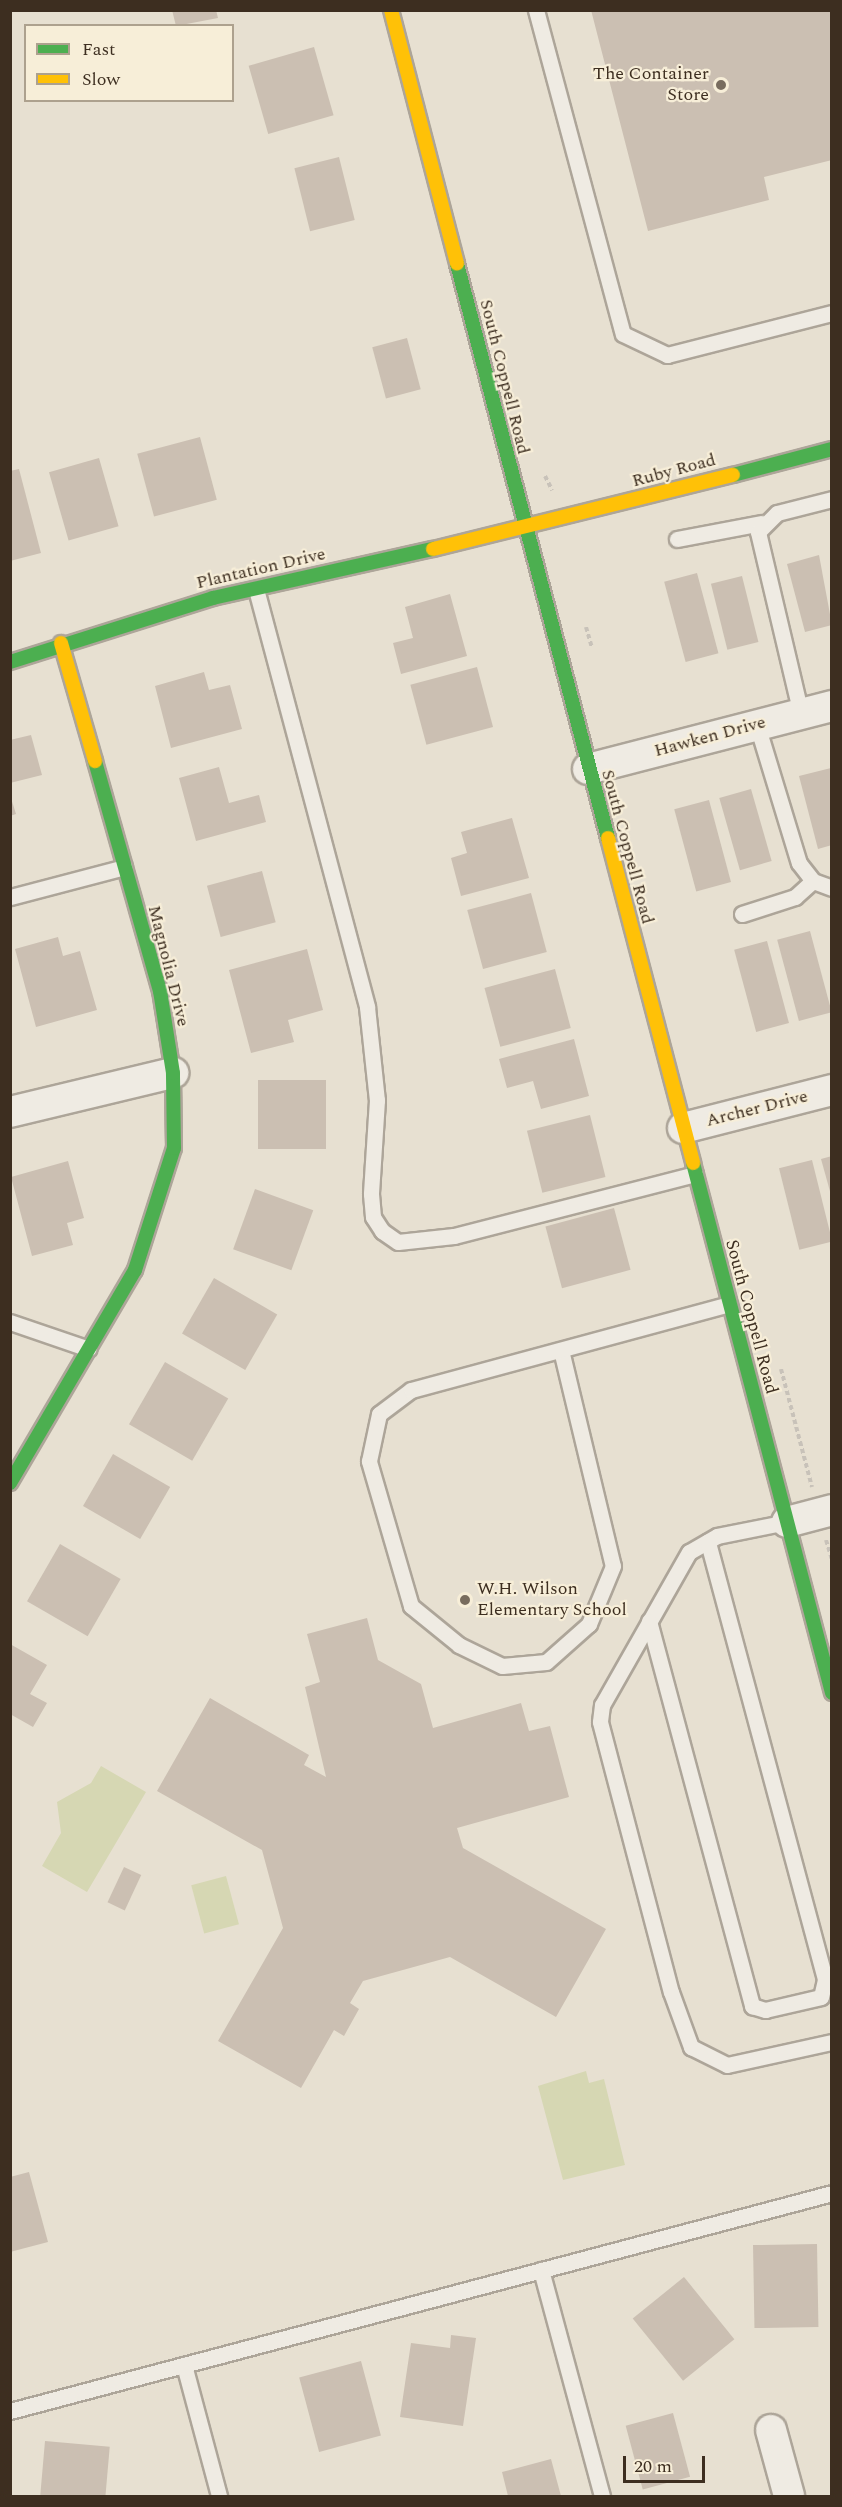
<!DOCTYPE html>
<style>
body{margin:0}
#map{position:relative;width:842px;height:2507px;overflow:hidden;background:#e7e0d1;font-family:Spectral,serif}
div>[style]{position:absolute}
.green>*{inset:0;background:#d6d7b3;transform-origin:0 0}
.building>*{inset:0;background:#cbbfb2;transform-origin:0 0}
.path>*{height:4px;margin-top:-2px;transform-origin:0;background:repeating-linear-gradient(90deg,#c8c2b9 0 4.5px,transparent 0 7.5px)}
.roads{filter:drop-shadow(2px 0 #ada599) drop-shadow(-2px 0 #ada599) drop-shadow(0 2px #ada599) drop-shadow(0 -2px #ada599)}
.lane>*{height:15px;margin:-7.5px;padding:0 7.5px;transform-origin:7.5px;border-radius:7.5px;background:#efebe3}
.street>*{height:30px;margin:-15px;padding:0 15px;transform-origin:15px;border-radius:15px;background:#efebe3}
.fast>*{height:14px;margin:-7px;padding:0 7px;transform-origin:7px;border-radius:7px;background:#4caf50}
.slow>*{height:14px;margin:-7px;padding:0 7px;transform-origin:7px;border-radius:7px;background:#ffc107}
.dots>*{width:16px;height:16px;translate:-50% -50%;box-sizing:border-box;border:3px solid #f7eed8;border-radius:50%}
span{translate:-50% -50%;white-space:nowrap;text-align:center;line-height:1.15;-webkit-text-stroke:4.5px #f7eed8;paint-order:stroke}
.poi-label{font-size:18px;color:#3d2e20}
.right{translate:-100% -50%;text-align:right}
.left{translate:0 -50%;text-align:left}
.street-label{font-size:18px;color:#3d2e20}
.frame{position:absolute;inset:0;border:12px solid #3d2e20;pointer-events:none}
.legend{position:absolute;left:24px;top:24px;width:210px;height:78px;box-sizing:border-box;background:#f7eed8;border:2px solid #ada18e;margin:0;padding:8px 10px;list-style:none;font-size:18px;color:#3d2e20}
.legend li{display:flex;align-items:center;gap:12px;height:30px}
.legend b{width:30px;border:2px solid #ada18e}
.scale{position:absolute;left:623px;top:2456px;width:82px;height:27px;box-sizing:border-box;border:3px solid #3d2e20;border-top:0;padding-left:8px;font-size:18px;line-height:21px;white-space:nowrap;color:#3d2e20;-webkit-text-stroke:4px #f7eed8;paint-order:stroke}
</style>
<div id="map">
<div class="green">
<i style="clip-path:polygon(101px 1766px,146px 1792px,87px 1892px,42px 1866px,61px 1833px,57px 1802px,91px 1783px)"></i>
<i style="left:226px;top:1876px;width:50px;height:36px;rotate:75deg"></i>
<i style="clip-path:polygon(586px 2071px,589px 2083px,604px 2079px,625px 2165px,563px 2180px,538px 2086px)"></i>
</div>
<div class="building">
<i style="clip-path:polygon(172px 10px,216px 10px,218px 18px,176px 26px)"></i>
<i style="clip-path:polygon(591px 10px,832px 10px,832px 160px,764px 177px,769px 200px,648px 231px)"></i>
<i style="left:314px;top:47px;width:71px;height:68px;rotate:74deg"></i>
<i style="left:339px;top:157px;width:65px;height:46px;rotate:76deg"></i>
<i style="left:407px;top:338px;width:53px;height:36px;rotate:75deg"></i>
<i style="left:200px;top:437px;width:65px;height:65px;rotate:75deg"></i>
<i style="left:99px;top:458px;width:71px;height:52px;rotate:74deg"></i>
<i style="clip-path:polygon(19px 469px,41px 553px,10px 561px,10px 471px)"></i>
<i style="clip-path:polygon(819px 555px,832px 625px,805px 632px,787px 564px)"></i>
<i style="left:697px;top:573px;width:83px;height:34px;rotate:75deg"></i>
<i style="left:742px;top:576px;width:68px;height:32px;rotate:76deg"></i>
<i style="clip-path:polygon(450px 594px,467px 656px,401px 674px,393px 643px,413px 638px,405px 607px)"></i>
<i style="left:477px;top:667px;width:62px;height:69px;rotate:75deg"></i>
<i style="clip-path:polygon(204px 672px,209px 690px,230px 685px,242px 729px,171px 748px,155px 686px)"></i>
<i style="clip-path:polygon(31px 735px,42px 775px,10px 783px,10px 740px)"></i>
<i style="clip-path:polygon(219px 767px,229px 803px,259px 795px,266px 822px,196px 841px,179px 778px)"></i>
<i style="clip-path:polygon(831px 768px,832px 845px,818px 849px,799px 776px)"></i>
<i style="left:751px;top:789px;width:75px;height:33px;rotate:74deg"></i>
<i style="clip-path:polygon(10px 795px,16px 814px,10px 816px)"></i>
<i style="left:709px;top:800px;width:85px;height:36px;rotate:75deg"></i>
<i style="clip-path:polygon(512px 818px,529px 878px,461px 896px,451px 858px,467px 853px,461px 832px)"></i>
<i style="left:262px;top:871px;width:53px;height:57px;rotate:75deg"></i>
<i style="left:531px;top:893px;width:61px;height:66px;rotate:75deg"></i>
<i style="left:810px;top:931px;width:84px;height:34px;rotate:75deg"></i>
<i style="clip-path:polygon(58px 937px,63px 956px,80px 951px,97px 1010px,36px 1027px,15px 949px)"></i>
<i style="left:767px;top:941px;width:85px;height:34px;rotate:75deg"></i>
<i style="clip-path:polygon(307px 949px,323px 1010px,288px 1020px,294px 1042px,251px 1053px,229px 970px)"></i>
<i style="left:555px;top:969px;width:61px;height:73px;rotate:75deg"></i>
<i style="clip-path:polygon(574px 1039px,589px 1096px,541px 1109px,533px 1081px,507px 1088px,499px 1059px)"></i>
<i style="left:258px;top:1080px;width:68px;height:69px"></i>
<i style="left:590px;top:1115px;width:64px;height:65px;rotate:76deg"></i>
<i style="clip-path:polygon(832px 1156px,832px 1195px,831px 1195px,821px 1159px)"></i>
<i style="left:812px;top:1160px;width:84px;height:34px;rotate:76deg"></i>
<i style="clip-path:polygon(68px 1161px,84px 1218px,67px 1223px,73px 1245px,32px 1256px,11px 1177px)"></i>
<i style="left:255px;top:1189px;width:62px;height:64px;rotate:20deg"></i>
<i style="left:614px;top:1208px;width:64px;height:71px;rotate:75deg"></i>
<i style="left:214px;top:1278px;width:73px;height:64px;rotate:30deg"></i>
<i style="left:165px;top:1362px;width:73px;height:72px;rotate:30deg"></i>
<i style="left:113px;top:1454px;width:66px;height:60px;rotate:30deg"></i>
<i style="left:60px;top:1544px;width:70px;height:66px;rotate:30deg"></i>
<i style="clip-path:polygon(367px 1618px,378px 1660px,421px 1684px,433px 1728px,521px 1703px,529px 1731px,550px 1726px,569px 1797px,457px 1828px,463px 1848px,606px 1929px,556px 2017px,450px 1957px,363px 1981px,350px 2003px,359px 2009px,344px 2036px,334px 2030px,301px 2088px,218px 2041px,283px 1928px,262px 1850px,157px 1791px,210px 1698px,309px 1755px,304px 1765px,326px 1777px,305px 1687px,320px 1682px,307px 1634px)"></i>
<i style="clip-path:polygon(10px 1644px,47px 1665px,30px 1694px,47px 1703px,33px 1727px,10px 1714px)"></i>
<i style="left:124px;top:1867px;width:19px;height:39px;rotate:25deg"></i>
<i style="clip-path:polygon(29px 2172px,48px 2242px,10px 2252px,10px 2177px)"></i>
<i style="left:817px;top:2244px;width:83px;height:64px;rotate:89deg"></i>
<i style="left:684px;top:2277px;width:80px;height:66px;rotate:51deg"></i>
<i style="clip-path:polygon(451px 2335px,476px 2338px,463px 2426px,400px 2417px,411px 2343px,450px 2348px)"></i>
<i style="left:361px;top:2361px;width:77px;height:64px;rotate:75deg"></i>
<i style="left:673px;top:2413px;width:66px;height:49px;rotate:75deg"></i>
<i style="left:45px;top:2441px;width:65px;height:55px;rotate:5deg"></i>
<i style="clip-path:polygon(551px 2459px,561px 2496px,508px 2496px,502px 2472px)"></i>
</div>
<div class="path">
<i style="left:545px;top:476px;width:16px;rotate:63deg"></i>
<i style="left:586px;top:627px;width:22px;rotate:74deg"></i>
<i style="left:781px;top:1369px;width:122px;rotate:75.3deg"></i>
<i style="left:826px;top:1540px;width:21px;rotate:73deg"></i>
</div>
<div class="roads">
<div class="lane">
<i style="left:536px;top:10px;width:335px;rotate:75deg"></i>
<i style="left:623px;top:334px;width:49px;rotate:25.5deg"></i>
<i style="left:667px;top:355px;width:170px;rotate:-14.3deg"></i>
<i style="left:677px;top:539px;width:86px;rotate:-10.7deg"></i>
<i style="left:256px;top:589px;width:432px;rotate:75.1deg"></i>
<i style="left:367px;top:1007px;width:94px;rotate:83.9deg"></i>
<i style="left:377px;top:1100px;width:94px;rotate:93.7deg"></i>
<i style="left:371px;top:1194px;width:23px;rotate:85deg"></i>
<i style="left:373px;top:1217px;width:17px;rotate:57deg"></i>
<i style="left:382px;top:1231px;width:19px;rotate:35deg"></i>
<i style="left:398px;top:1242px;width:56px;rotate:-6.1deg"></i>
<i style="left:454px;top:1236px;width:249px;rotate:-14.4deg"></i>
<i style="left:801px;top:714px;width:187px;rotate:-103.3deg"></i>
<i style="left:758px;top:532px;width:27px;rotate:-45deg"></i>
<i style="left:777px;top:513px;width:57px;rotate:-14.3deg"></i>
<i style="left:757px;top:725px;width:144px;rotate:73.1deg"></i>
<i style="left:799px;top:863px;width:23px;rotate:52deg"></i>
<i style="left:813px;top:881px;width:20px;rotate:20deg"></i>
<i style="left:10px;top:897px;width:118px;rotate:-14.7deg"></i>
<i style="left:742px;top:914px;width:56px;rotate:-17.8deg"></i>
<i style="left:795px;top:897px;width:24px;rotate:-42deg"></i>
<i style="left:10px;top:1322px;width:83px;rotate:18.9deg"></i>
<i style="left:561px;top:1350px;width:222px;rotate:76.5deg"></i>
<i style="left:613px;top:1566px;width:63px;rotate:112.5deg"></i>
<i style="left:589px;top:1624px;width:57px;rotate:138.5deg"></i>
<i style="left:546px;top:1662px;width:44px;rotate:174.8deg"></i>
<i style="left:502px;top:1666px;width:48px;rotate:-154deg"></i>
<i style="left:459px;top:1645px;width:62px;rotate:-140.9deg"></i>
<i style="left:411px;top:1606px;width:151px;rotate:-106.2deg"></i>
<i style="left:369px;top:1461px;width:48px;rotate:-78deg"></i>
<i style="left:379px;top:1414px;width:40px;rotate:-37deg"></i>
<i style="left:411px;top:1390px;width:329px;rotate:-15.1deg"></i>
<i style="left:787px;top:1522px;width:71px;rotate:168.7deg"></i>
<i style="left:717px;top:1536px;width:32px;rotate:150deg"></i>
<i style="left:689px;top:1552px;width:176px;rotate:119.6deg"></i>
<i style="left:602px;top:1705px;width:17px;rotate:97deg"></i>
<i style="left:600px;top:1722px;width:279px;rotate:75.3deg"></i>
<i style="left:671px;top:1992px;width:59px;rotate:70deg"></i>
<i style="left:691px;top:2047px;width:40px;rotate:26.6deg"></i>
<i style="left:727px;top:2065px;width:107px;rotate:-12.4deg"></i>
<i style="left:649px;top:1621px;width:399px;rotate:75deg"></i>
<i style="left:752px;top:2006px;width:14px;rotate:17deg"></i>
<i style="left:765px;top:2010px;width:57px;rotate:-13.1deg"></i>
<i style="left:821px;top:1997px;width:18px;rotate:-77deg"></i>
<i style="left:825px;top:1979px;width:453px;rotate:-105deg"></i>
<i style="left:541px;top:2270px;width:234px;rotate:74.9deg"></i>
<i style="left:184px;top:2365px;width:136px;rotate:75deg"></i>
<i style="left:10px;top:2411px;width:850px;rotate:-14.85deg"></i>
</div>
<div class="street">
<i style="left:588px;top:769px;width:252px;rotate:-14.5deg"></i>
<i style="left:10px;top:1112px;width:168px;rotate:-13.5deg"></i>
<i style="left:683px;top:1128px;width:154px;rotate:-14.3deg"></i>
<i style="left:787px;top:1522px;width:47px;rotate:-14.9deg"></i>
<i style="left:771px;top:2430px;width:68px;rotate:74.7deg"></i>
</div>
<div class="fast">
<i style="left:457px;top:264px;width:594px;rotate:75.26deg"></i>
<i style="left:733px;top:475px;width:102px;rotate:-14.7deg"></i>
<i style="left:10px;top:662px;width:213px;rotate:-17.5deg"></i>
<i style="left:213px;top:598px;width:225px;rotate:-12.6deg"></i>
<i style="left:693px;top:1163px;width:548px;rotate:75.3deg"></i>
<i style="left:10px;top:1483px;width:247px;rotate:-59.6deg"></i>
<i style="left:135px;top:1270px;width:128px;rotate:-72.3deg"></i>
<i style="left:174px;top:1148px;width:75px;rotate:-90.8deg"></i>
<i style="left:173px;top:1073px;width:83px;rotate:-99deg"></i>
<i style="left:160px;top:991px;width:239px;rotate:-105.8deg"></i>
</div>
<div class="slow">
<i style="left:391px;top:10px;width:262px;rotate:75.4deg"></i>
<i style="left:433px;top:549px;width:309px;rotate:-13.9deg"></i>
<i style="left:61px;top:643px;width:123px;rotate:73.9deg"></i>
<i style="left:608px;top:838px;width:336px;rotate:75.3deg"></i>
</div>
</div>
<div class="dots">
<i style="left:721px;top:85px;background:#786c5e"></i>
<i style="left:465px;top:1600px;background:#786c5e"></i>
</div>
<div class="poi-label">
<span class="right" style="left:709px;top:85px">The Container<br>Store</span>
<span class="left" style="left:477px;top:1600px">W.H. Wilson<br>Elementary School</span>
</div>
<div class="street-label">
<span style="left:504px;top:377px;rotate:76deg">South Coppell Road</span>
<span style="left:674px;top:471px;rotate:-15deg">Ruby Road</span>
<span style="left:261px;top:569px;rotate:-13deg">Plantation Drive</span>
<span style="left:710px;top:737px;rotate:-15deg">Hawken Drive</span>
<span style="left:627px;top:847px;rotate:75deg">South Coppell Road</span>
<span style="left:168px;top:966px;rotate:76deg">Magnolia Drive</span>
<span style="left:757px;top:1109px;rotate:-14deg">Archer Drive</span>
<span style="left:751px;top:1317px;rotate:75deg">South Coppell Road</span>
</div>
<div class="frame"></div>
<ul class="legend">
<li><b style="height:8px;background:#4caf50"></b>Fast</li>
<li><b style="height:8px;background:#ffc107"></b>Slow</li>
</ul>
<div class="scale">20 m</div>
</div>
